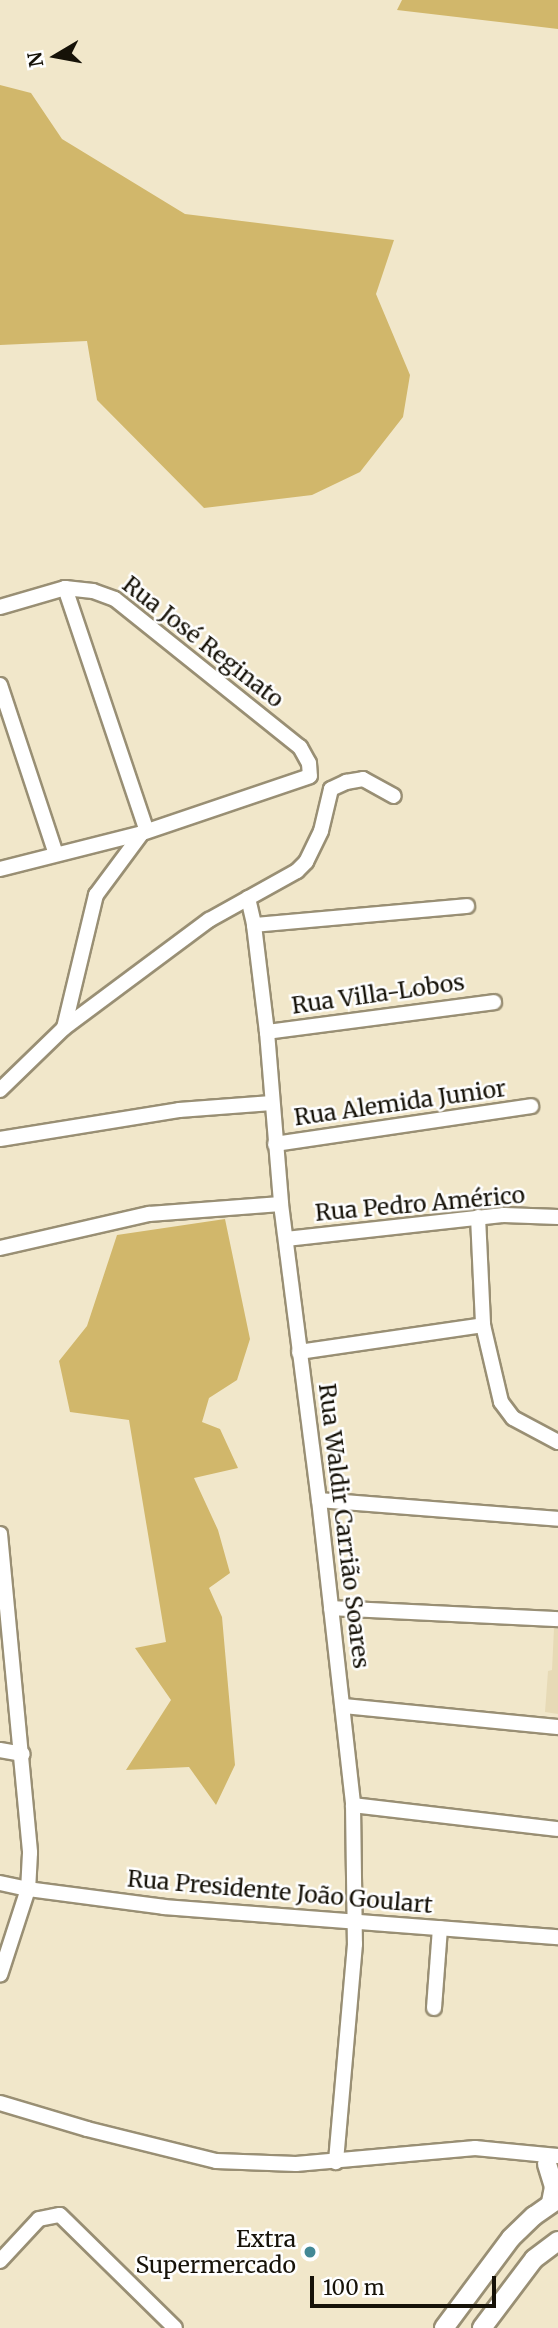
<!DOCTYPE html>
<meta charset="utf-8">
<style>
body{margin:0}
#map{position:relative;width:558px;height:2328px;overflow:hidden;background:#f1e7ca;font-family:Merriweather,serif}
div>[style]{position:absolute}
.built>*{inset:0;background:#e7dab6}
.forest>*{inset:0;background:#d1b76b}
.roads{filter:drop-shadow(2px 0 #998f74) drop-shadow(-2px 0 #998f74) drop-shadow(0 2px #998f74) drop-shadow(0 -2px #998f74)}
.minor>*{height:14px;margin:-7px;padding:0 7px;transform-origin:7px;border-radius:7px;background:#fff}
.major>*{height:18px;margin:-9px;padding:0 9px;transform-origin:9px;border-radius:9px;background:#fff}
.dots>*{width:19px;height:19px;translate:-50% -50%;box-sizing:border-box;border:4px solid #fff;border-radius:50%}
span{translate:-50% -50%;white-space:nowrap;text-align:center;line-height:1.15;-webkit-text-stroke:5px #fff;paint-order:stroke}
.street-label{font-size:23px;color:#161208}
.poi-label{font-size:23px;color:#161208}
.right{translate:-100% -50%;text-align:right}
.north{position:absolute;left:21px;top:21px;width:70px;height:70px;-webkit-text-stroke:5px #fff;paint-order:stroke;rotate:260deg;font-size:19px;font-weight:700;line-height:28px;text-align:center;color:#161208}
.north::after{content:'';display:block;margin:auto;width:24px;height:32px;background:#161208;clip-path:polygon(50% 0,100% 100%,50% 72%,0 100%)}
.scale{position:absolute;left:310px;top:2276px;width:186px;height:32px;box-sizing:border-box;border:4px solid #161208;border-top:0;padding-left:9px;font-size:21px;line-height:24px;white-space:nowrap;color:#161208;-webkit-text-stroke:5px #fff;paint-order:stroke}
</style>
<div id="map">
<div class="built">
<i style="clip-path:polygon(554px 1628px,558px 1629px,558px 1714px,545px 1712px,548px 1671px,552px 1670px)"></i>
</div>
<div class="forest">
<i style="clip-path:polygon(402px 0,558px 0,558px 29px,397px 10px)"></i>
<i style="clip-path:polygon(0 85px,31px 93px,62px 139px,185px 214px,394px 240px,376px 294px,410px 375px,403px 417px,360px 472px,312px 495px,204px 508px,97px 400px,87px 341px,0 345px)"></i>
<i style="clip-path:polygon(225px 1219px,250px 1339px,237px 1380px,209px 1398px,202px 1422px,220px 1429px,238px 1468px,194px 1478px,218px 1530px,230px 1573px,209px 1588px,222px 1617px,235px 1765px,216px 1805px,189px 1767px,126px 1770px,171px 1700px,135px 1648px,166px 1642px,129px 1420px,70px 1412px,59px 1361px,87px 1326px,117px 1235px)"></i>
</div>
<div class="roads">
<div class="minor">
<i style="left:65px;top:588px;width:256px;rotate:71.4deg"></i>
<i style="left:0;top:607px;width:68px;rotate:-16.3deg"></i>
<i style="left:65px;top:588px;width:28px;rotate:6deg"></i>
<i style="left:93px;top:591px;width:23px;rotate:20deg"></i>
<i style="left:115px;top:599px;width:237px;rotate:38.7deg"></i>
<i style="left:300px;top:747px;width:18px;rotate:61deg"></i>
<i style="left:309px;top:763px;width:13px;rotate:86deg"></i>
<i style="left:0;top:685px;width:178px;rotate:71.7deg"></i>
<i style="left:0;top:869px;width:146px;rotate:-14.2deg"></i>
<i style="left:142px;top:833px;width:177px;rotate:-18.7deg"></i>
<i style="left:248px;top:898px;width:28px;rotate:77deg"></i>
<i style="left:254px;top:925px;width:108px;rotate:83.1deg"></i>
<i style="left:267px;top:1032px;width:173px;rotate:85.3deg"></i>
<i style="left:281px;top:1204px;width:298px;rotate:82.7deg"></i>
<i style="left:319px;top:1500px;width:307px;rotate:83.6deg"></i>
<i style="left:353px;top:1805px;width:139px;rotate:89.2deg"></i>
<i style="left:355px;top:1944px;width:219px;rotate:95deg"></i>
<i style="left:254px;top:925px;width:214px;rotate:-5.1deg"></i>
<i style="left:64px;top:1028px;width:137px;rotate:-76.5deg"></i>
<i style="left:96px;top:895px;width:77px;rotate:-53.4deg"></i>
<i style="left:267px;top:1032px;width:229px;rotate:-7.5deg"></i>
<i style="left:0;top:1090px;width:89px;rotate:-44.1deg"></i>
<i style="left:64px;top:1028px;width:181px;rotate:-36.7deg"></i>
<i style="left:209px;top:920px;width:101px;rotate:-29.1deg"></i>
<i style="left:297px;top:871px;width:13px;rotate:-45deg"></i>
<i style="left:306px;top:862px;width:34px;rotate:-64deg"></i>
<i style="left:321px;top:831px;width:43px;rotate:-76.6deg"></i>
<i style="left:331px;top:789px;width:17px;rotate:-25deg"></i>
<i style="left:346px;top:782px;width:17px;rotate:-10deg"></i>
<i style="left:363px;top:779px;width:35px;rotate:29deg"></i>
<i style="left:0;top:1139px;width:181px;rotate:-9.2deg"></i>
<i style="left:179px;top:1110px;width:93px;rotate:-4.3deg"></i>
<i style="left:275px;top:1144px;width:259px;rotate:-8.4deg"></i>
<i style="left:478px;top:1217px;width:108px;rotate:87.3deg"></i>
<i style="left:483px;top:1325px;width:79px;rotate:76.8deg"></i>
<i style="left:501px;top:1402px;width:20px;rotate:53deg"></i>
<i style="left:513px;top:1418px;width:51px;rotate:28.1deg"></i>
<i style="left:286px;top:1239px;width:219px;rotate:-6.3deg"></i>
<i style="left:504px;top:1215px;width:54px;rotate:2.1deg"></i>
<i style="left:0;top:1248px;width:153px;rotate:-12.9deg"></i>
<i style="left:149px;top:1214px;width:132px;rotate:-4.3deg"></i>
<i style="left:299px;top:1352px;width:186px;rotate:-8.3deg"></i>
<i style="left:319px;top:1500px;width:240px;rotate:4.5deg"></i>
<i style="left:0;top:1534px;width:320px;rotate:84.6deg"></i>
<i style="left:30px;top:1853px;width:36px;rotate:93deg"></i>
<i style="left:28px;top:1889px;width:90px;rotate:108deg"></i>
<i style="left:331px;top:1608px;width:227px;rotate:2.8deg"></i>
<i style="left:343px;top:1706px;width:216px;rotate:5.6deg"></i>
<i style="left:0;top:1750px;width:23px;rotate:10deg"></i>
<i style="left:353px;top:1805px;width:206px;rotate:6.7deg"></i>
<i style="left:0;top:1883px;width:29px;rotate:12deg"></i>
<i style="left:28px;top:1889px;width:137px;rotate:7.5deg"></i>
<i style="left:164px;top:1907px;width:395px;rotate:4.4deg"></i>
<i style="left:434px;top:2008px;width:80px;rotate:-85.7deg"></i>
<i style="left:0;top:2103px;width:91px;rotate:16.6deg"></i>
<i style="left:87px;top:2129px;width:133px;rotate:13.9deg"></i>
<i style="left:216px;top:2161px;width:80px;rotate:2.1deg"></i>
<i style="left:296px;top:2164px;width:180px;rotate:-5.1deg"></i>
<i style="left:475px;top:2148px;width:83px;rotate:5.5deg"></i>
<i style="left:0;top:2261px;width:57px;rotate:-47.1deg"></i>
<i style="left:39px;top:2219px;width:21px;rotate:-11deg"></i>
<i style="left:60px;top:2215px;width:161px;rotate:44.5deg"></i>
</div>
<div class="major">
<i style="left:547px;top:2164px;width:24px;rotate:73deg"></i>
<i style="left:554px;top:2187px;width:16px;rotate:101deg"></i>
<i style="left:444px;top:2328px;width:112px;rotate:-53.3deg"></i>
<i style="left:511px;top:2238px;width:32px;rotate:-44deg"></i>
<i style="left:534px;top:2216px;width:29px;rotate:-35deg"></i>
<i style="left:482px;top:2328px;width:86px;rotate:-53deg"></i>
<i style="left:534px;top:2259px;width:30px;rotate:-37deg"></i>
</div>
</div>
<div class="dots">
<i style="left:310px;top:2252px;background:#438895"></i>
</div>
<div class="street-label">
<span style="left:203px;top:642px;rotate:38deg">Rua José Reginato</span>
<span style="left:378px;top:994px;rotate:-8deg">Rua Villa-Lobos</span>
<span style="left:400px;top:1103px;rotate:-8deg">Rua Alemida Junior</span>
<span style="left:420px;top:1204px;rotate:-5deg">Rua Pedro Américo</span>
<span style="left:344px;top:1526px;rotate:83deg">Rua Waldir Carrião Soares</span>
<span style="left:280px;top:1892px;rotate:5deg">Rua Presidente João Goulart</span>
</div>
<div class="poi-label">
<span class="right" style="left:296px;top:2252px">Extra<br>Supermercado</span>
</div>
<div class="north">N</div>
<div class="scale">100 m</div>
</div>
